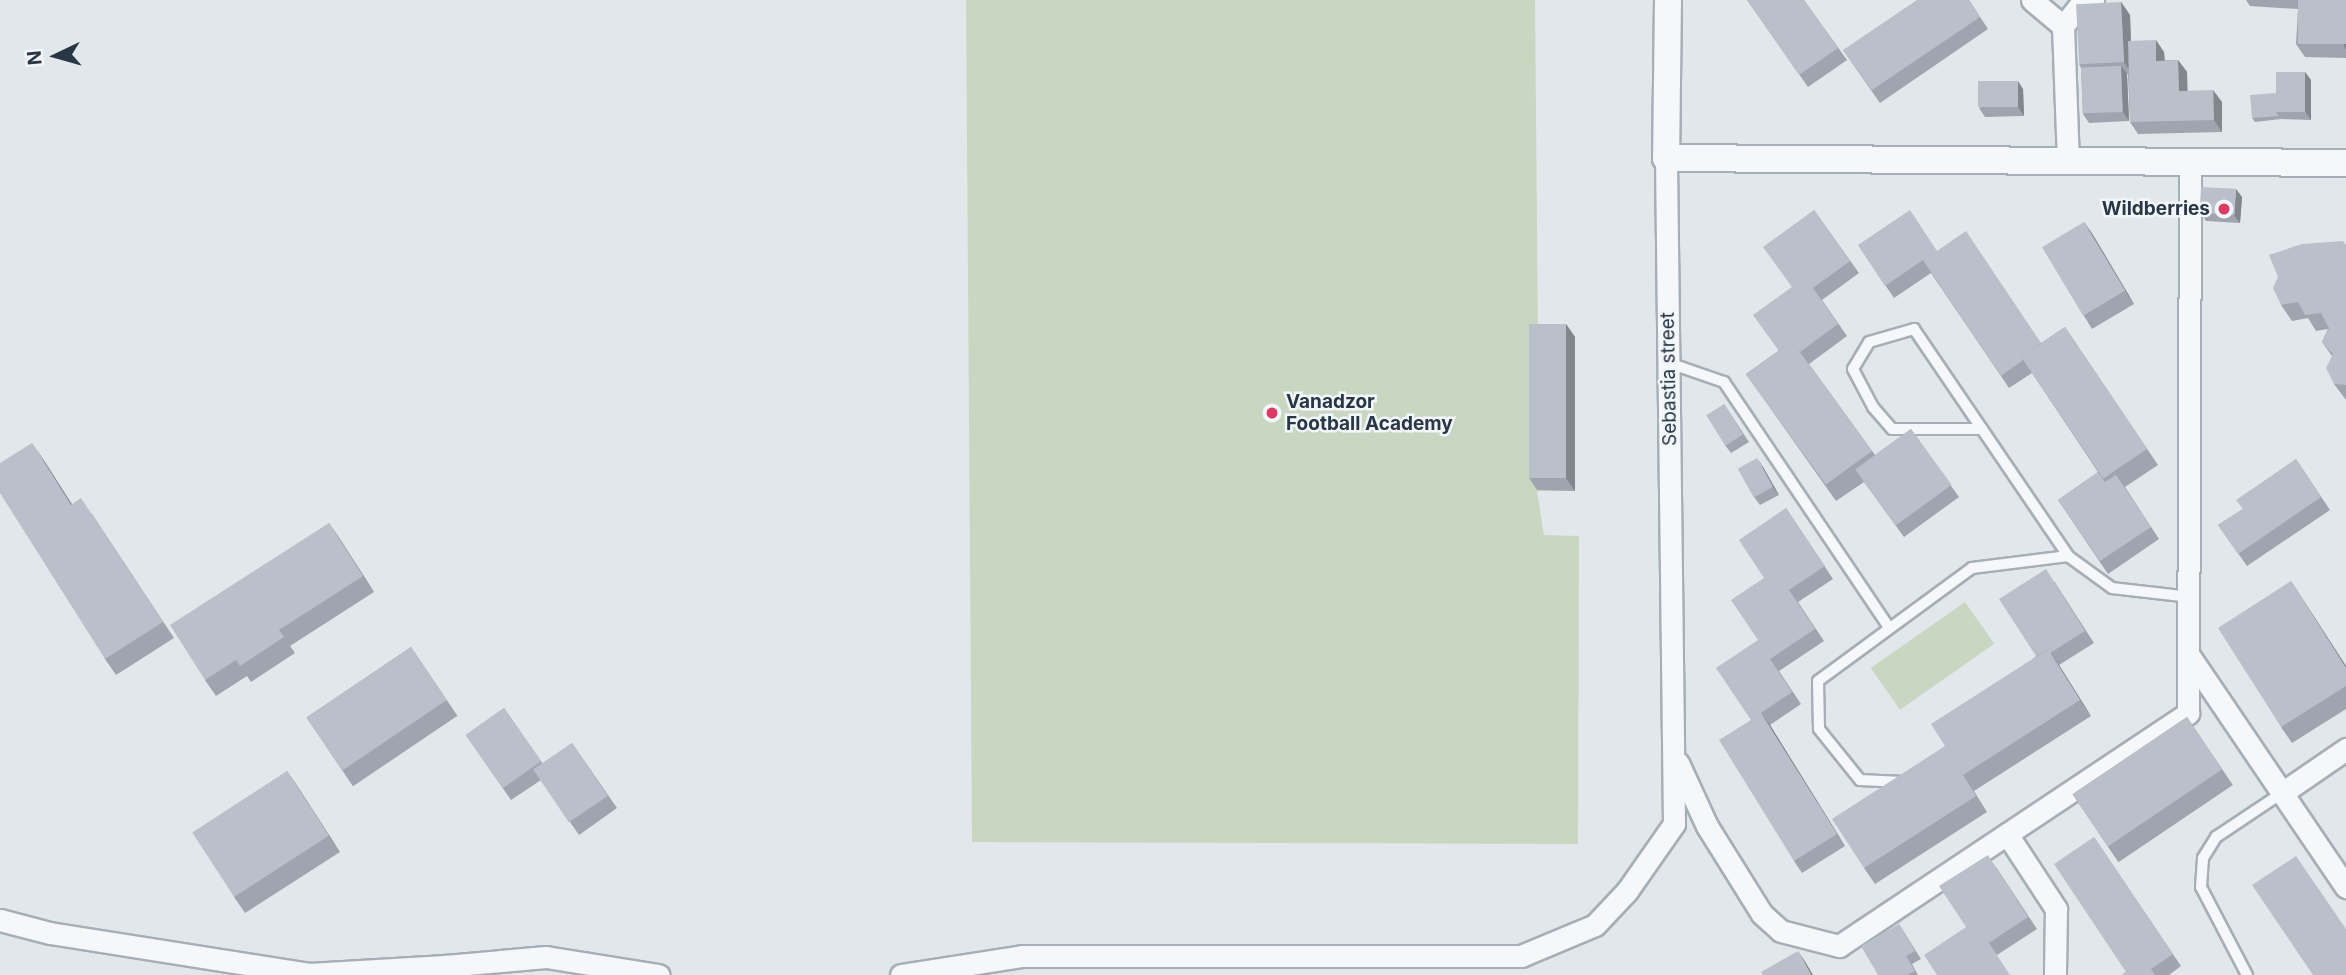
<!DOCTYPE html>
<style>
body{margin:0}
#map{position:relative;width:2346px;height:975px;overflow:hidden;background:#e2e7ec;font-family:Inter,sans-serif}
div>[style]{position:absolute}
.green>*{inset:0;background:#c9d7c2;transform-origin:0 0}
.roads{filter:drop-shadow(2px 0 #a6aeb7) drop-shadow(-2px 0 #a6aeb7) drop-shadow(0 2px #a6aeb7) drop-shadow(0 -2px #a6aeb7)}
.service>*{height:10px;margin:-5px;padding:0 5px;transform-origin:5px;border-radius:5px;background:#f5f7fa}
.minor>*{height:21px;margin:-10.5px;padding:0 10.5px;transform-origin:10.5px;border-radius:10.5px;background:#f5f7fa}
.tertiary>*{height:26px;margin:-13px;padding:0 13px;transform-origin:13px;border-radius:13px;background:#f5f7fa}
.wall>*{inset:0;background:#9fa5ae;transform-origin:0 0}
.shaded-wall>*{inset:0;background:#82868d}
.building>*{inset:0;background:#b9c0ca;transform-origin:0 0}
.dots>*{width:19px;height:19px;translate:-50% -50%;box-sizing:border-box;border:4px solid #f2f6f9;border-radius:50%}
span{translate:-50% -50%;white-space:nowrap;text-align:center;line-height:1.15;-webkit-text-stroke:5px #f2f6f9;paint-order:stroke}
.poi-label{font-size:19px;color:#283646;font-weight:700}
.right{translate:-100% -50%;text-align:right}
.left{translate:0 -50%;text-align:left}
.street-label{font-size:19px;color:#283646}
.north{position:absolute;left:21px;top:21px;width:70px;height:70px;-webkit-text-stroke:5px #f2f6f9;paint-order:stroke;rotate:265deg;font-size:19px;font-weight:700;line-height:28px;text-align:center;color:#283646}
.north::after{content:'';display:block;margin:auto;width:24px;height:32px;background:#283646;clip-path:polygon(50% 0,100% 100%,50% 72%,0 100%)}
</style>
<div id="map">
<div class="green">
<i style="clip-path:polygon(966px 0,1535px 0,1538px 336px,1575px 337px,1575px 491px,1537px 491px,1544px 535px,1579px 536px,1578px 844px,972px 842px)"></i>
<i style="left:1965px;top:602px;width:51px;height:115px;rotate:55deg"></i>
</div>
<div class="roads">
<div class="service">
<i style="left:1669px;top:363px;width:58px;rotate:19.1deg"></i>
<i style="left:1724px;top:382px;width:296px;rotate:56.1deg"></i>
<i style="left:1982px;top:429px;width:90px;rotate:180deg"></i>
<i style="left:1892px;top:429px;width:29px;rotate:-131deg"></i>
<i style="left:1873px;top:407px;width:43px;rotate:-117.8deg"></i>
<i style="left:1853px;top:369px;width:31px;rotate:-59deg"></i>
<i style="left:1869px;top:342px;width:47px;rotate:-16.1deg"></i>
<i style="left:1914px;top:329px;width:274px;rotate:55.8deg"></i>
<i style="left:1903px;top:782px;width:43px;rotate:-177.3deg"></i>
<i style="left:1860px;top:780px;width:65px;rotate:-128.8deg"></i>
<i style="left:1819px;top:729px;width:48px;rotate:-91.2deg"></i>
<i style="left:1818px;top:681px;width:191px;rotate:-36.3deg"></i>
<i style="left:1972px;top:568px;width:97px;rotate:-7.1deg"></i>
<i style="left:2068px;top:556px;width:54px;rotate:36deg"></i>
<i style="left:2112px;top:588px;width:79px;rotate:6.6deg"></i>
<i style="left:2247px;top:975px;width:99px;rotate:-117.6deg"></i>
<i style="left:2201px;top:887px;width:29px;rotate:-86deg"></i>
<i style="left:2203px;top:858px;width:25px;rotate:-58deg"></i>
<i style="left:2216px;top:837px;width:79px;rotate:-33.7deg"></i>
</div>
<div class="minor">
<i style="left:2032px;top:0;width:40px;rotate:40deg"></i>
<i style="left:2063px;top:26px;width:135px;rotate:87.9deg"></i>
<i style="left:2063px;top:26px;width:27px;rotate:-51deg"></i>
<i style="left:2080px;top:5px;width:14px;rotate:-21deg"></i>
<i style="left:2190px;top:657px;width:278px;rotate:55.9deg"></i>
<i style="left:1678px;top:763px;width:69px;rotate:65.3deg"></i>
<i style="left:1707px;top:826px;width:104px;rotate:58deg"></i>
<i style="left:1762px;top:914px;width:25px;rotate:42deg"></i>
<i style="left:1781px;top:931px;width:60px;rotate:14.5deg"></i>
<i style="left:1839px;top:946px;width:420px;rotate:-33.7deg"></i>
<i style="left:2188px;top:713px;width:551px;rotate:-89.79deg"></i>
<i style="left:2282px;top:793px;width:78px;rotate:-34.5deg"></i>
<i style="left:2007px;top:834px;width:90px;rotate:56.8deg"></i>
<i style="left:2056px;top:909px;width:66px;rotate:90.9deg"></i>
<i style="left:0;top:920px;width:52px;rotate:14.6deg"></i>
<i style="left:50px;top:933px;width:262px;rotate:9deg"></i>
<i style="left:309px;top:974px;width:136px;rotate:-3.4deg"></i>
<i style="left:434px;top:974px;width:14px;rotate:-36deg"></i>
<i style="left:445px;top:966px;width:101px;rotate:-5.1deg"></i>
<i style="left:546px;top:957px;width:114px;rotate:9.1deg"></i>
<i style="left:901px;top:975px;width:122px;rotate:-8.9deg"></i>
<i style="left:1022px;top:956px;width:499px"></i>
<i style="left:1521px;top:956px;width:80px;rotate:-22.7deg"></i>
<i style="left:1595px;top:925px;width:47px;rotate:-46.7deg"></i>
<i style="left:1627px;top:891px;width:82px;rotate:-55deg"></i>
<i style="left:1674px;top:824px;width:666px;rotate:-90.69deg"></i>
</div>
<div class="tertiary">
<i style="left:1668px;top:0;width:158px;rotate:90.7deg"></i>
<i style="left:1666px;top:158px;width:680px;rotate:0.42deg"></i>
</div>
</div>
<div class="wall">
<i style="clip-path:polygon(1747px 0,1804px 0,1847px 60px,1808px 87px)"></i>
<i style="clip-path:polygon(1969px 0,1988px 29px,1880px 103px,1843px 50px)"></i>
<i style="clip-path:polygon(2246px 0,2346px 0,2346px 58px,2305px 57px,2296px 44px,2298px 9px,2250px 6px)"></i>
<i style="clip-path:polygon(2121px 2px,2130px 15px,2131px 41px,2164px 52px,2165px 60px,2178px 60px,2187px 72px,2187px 91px,2222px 102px,2222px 132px,2138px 134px,2130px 122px,2128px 74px,2127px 74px,2129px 121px,2089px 123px,2083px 114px,2081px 68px,2079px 64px)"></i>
<i style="clip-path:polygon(2305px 72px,2311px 80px,2311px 120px,2281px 119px,2255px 122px,2252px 118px,2276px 93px)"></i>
<i style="clip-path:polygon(2023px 89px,2024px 116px,1985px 117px,1979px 108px)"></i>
<i style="clip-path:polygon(2242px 197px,2240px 223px,2206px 221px,2200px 213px)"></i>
<i style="clip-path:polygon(1814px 210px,1859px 273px,1822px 300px,1847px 336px,1809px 364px,1875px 455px,1911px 429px,1959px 497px,1904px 537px,1864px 482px,1836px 501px,1746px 374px,1778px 351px,1792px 287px)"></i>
<i style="clip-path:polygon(2084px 222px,2093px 235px,2134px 304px,2092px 329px,2084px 316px)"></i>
<i style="clip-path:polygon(1858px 245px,1938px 251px,2041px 343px,2065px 327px,2158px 465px,2125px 487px,2159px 539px,2108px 574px,2058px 500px,2098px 472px,2032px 373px,2009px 388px,1931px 273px,1894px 298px)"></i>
<i style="clip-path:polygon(2346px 245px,2346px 400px,2334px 384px,2332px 356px,2322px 342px,2328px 329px,2316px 331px,2308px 318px,2292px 321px,2281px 305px)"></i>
<i style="clip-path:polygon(1566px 324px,1575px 337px,1575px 491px,1537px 490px,1529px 478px)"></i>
<i style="clip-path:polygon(1724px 404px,1749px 442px,1731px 453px,1725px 445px)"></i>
<i style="clip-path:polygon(43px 459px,72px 504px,92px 514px,174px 638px,116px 675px,105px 659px)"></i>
<i style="clip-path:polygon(2296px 459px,2330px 510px,2247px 566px,2218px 525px,2243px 509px)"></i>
<i style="clip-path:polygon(1763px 467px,1779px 495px,1760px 505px,1754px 497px)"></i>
<i style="clip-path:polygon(1786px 508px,1833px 579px,1798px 602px,1824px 641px,1779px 671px,1801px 704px,1770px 725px,1845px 846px,1802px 873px,1794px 861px,1751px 720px,1764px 578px)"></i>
<i style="clip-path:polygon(329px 523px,374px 592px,290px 646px,295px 653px,251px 682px,247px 676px,216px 696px,205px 680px)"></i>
<i style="clip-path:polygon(2054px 581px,2094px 643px,2059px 665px,2091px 716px,1974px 791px,1987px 812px,1875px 884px,1864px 868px,1945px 746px,2036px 656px)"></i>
<i style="clip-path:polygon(2291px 581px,2346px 666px,2346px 709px,2292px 743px,2281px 727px)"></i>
<i style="left:411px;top:647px;width:83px;height:126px;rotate:56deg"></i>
<i style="clip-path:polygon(504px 708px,543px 764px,572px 743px,617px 808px,579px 835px,541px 780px,511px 800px,466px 735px)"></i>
<i style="left:2187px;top:717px;width:82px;height:138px;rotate:56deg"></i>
<i style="clip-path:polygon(287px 771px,340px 852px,245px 913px,234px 897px)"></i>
<i style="clip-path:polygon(2094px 837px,2181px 966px,2169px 975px,2122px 975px,2126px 972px)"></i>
<i style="clip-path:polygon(1996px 867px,2037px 929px,1997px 955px,1966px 927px)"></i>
<i style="clip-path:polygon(1899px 924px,1921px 959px,1912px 964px,1918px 975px,1878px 975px)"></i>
</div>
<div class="shaded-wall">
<i style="clip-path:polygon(2346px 0,2346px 49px,2344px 46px)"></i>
<i style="clip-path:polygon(2121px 2px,2130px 15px,2132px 74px,2124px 62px)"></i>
<i style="clip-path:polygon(2156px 40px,2164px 52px,2165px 73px,2156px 61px)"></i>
<i style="clip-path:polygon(2178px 60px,2187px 72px,2188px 103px,2179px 91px)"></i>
<i style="clip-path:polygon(2121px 66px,2127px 74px,2129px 121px,2123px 112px)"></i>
<i style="clip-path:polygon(2305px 72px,2311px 80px,2311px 120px,2305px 111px)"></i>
<i style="clip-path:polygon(2018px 81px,2023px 89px,2024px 116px,2018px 107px)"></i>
<i style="clip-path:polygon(2213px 90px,2222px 102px,2222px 132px,2214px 120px)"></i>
<i style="clip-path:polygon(2236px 189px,2242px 197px,2240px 223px,2234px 215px)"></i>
<i style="clip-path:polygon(2084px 222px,2093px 235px,2134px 304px,2125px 291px)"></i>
<i style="clip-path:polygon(1566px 324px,1575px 337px,1575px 491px,1566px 478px)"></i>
<i style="clip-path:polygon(32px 443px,43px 459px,82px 521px,71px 505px)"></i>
<i style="clip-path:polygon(1757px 458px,1763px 467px,1779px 495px,1773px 487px)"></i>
<i style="clip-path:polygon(329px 523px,340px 539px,374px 592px,363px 576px)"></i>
<i style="clip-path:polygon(2291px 581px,2346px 666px,2346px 668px)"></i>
<i style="clip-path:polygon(2048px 649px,2059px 665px,2091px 716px,2080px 700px)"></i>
<i style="clip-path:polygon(1761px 713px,1770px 725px,1845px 846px,1837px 834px)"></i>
<i style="clip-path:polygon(287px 771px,298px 787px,340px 852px,329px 836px)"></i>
<i style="clip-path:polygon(1798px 951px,1806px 963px,1813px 975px,1811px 975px)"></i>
</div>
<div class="building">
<i style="clip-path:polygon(1747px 0,1804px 0,1838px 48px,1799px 75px)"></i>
<i style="clip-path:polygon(1917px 0,1969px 0,1980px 17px,1872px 90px,1843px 50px)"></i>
<i style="left:2298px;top:0;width:48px;height:44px"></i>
<i style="left:2121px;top:2px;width:60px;height:45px;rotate:87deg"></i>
<i style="clip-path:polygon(2156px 40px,2156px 61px,2178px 60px,2179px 91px,2213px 90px,2214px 120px,2130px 122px,2128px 41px)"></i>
<i style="left:2121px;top:66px;width:46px;height:40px;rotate:88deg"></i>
<i style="left:2276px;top:72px;width:29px;height:40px"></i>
<i style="left:2018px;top:81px;width:26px;height:40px;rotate:90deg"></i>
<i style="clip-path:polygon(2276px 93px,2276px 112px,2279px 116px,2252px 118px,2250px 95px)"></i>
<i style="left:2201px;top:187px;width:35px;height:26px;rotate:3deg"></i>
<i style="clip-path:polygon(1814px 210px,1850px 261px,1813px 288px,1838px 324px,1800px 352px,1792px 341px,1779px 351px,1753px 315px,1792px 287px,1763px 247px)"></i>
<i style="clip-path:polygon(1910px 210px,1937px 251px,1966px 231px,2041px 343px,2021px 357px,2023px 360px,2001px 376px,1923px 260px,1885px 286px,1858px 245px)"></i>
<i style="left:2084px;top:222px;width:80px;height:49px;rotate:59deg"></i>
<i style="clip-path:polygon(2343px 241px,2346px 245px,2346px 385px,2334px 384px,2326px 368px,2333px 354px,2322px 342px,2329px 328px,2321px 313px,2305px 315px,2298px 302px,2281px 305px,2273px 288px,2278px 277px,2269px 255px,2302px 244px)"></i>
<i style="left:1529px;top:324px;width:37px;height:154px"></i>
<i style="left:2065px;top:327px;width:147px;height:53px;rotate:56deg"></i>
<i style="left:1792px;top:341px;width:136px;height:57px;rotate:54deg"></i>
<i style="left:1724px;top:404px;width:36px;height:21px;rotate:58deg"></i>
<i style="left:1911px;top:429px;width:69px;height:69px;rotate:54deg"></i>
<i style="clip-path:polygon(32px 443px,71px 505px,81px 498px,163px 622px,105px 659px,0 493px,0 463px)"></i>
<i style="left:1757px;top:458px;width:33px;height:22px;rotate:61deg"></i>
<i style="clip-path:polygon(2296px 459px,2321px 497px,2238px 554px,2218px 525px,2243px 509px,2236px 500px)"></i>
<i style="clip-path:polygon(2098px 472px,2105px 482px,2116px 475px,2151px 527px,2100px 561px,2058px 500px)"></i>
<i style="clip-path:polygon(1786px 508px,1825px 566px,1789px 590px,1815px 629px,1770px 659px,1792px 692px,1761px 713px,1837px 834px,1794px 861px,1719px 740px,1751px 720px,1716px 668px,1758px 640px,1731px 600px,1764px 578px,1739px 540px)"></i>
<i style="clip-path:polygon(329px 523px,363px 576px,279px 630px,284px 637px,240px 666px,236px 660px,205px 680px,170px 625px)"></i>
<i style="clip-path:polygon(2046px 569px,2085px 631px,2050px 653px,2048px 649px,2036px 656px,1999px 599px)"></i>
<i style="clip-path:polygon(2291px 581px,2346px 668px,2346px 686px,2281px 727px,2218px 628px)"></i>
<i style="left:411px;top:647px;width:64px;height:126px;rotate:56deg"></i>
<i style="clip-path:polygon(2048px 649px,2080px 700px,1963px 775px,1976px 796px,1864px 868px,1832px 819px,1945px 746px,1931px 724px)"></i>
<i style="left:504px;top:708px;width:65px;height:47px;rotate:55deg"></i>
<i style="left:2187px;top:717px;width:63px;height:138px;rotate:56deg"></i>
<i style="left:572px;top:743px;width:64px;height:47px;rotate:56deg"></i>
<i style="left:287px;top:771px;width:77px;height:113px;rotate:57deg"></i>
<i style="clip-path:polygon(2094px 837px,2173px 954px,2151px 969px,2155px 975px,2122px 975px,2126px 972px,2054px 864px)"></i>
<i style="clip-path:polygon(1988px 855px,2028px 917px,1989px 943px,2010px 975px,1937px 975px,1924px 955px,1966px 927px,1939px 886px)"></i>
<i style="clip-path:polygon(2296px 856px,2346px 929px,2346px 975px,2313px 975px,2252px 885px)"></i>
<i style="clip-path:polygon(1899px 924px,1915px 951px,1906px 956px,1915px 971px,1907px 975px,1878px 975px,1861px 946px)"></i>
<i style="clip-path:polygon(1798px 951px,1811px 975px,1763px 975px,1761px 972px)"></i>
</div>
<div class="dots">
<i style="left:2224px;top:209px;background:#dd3b62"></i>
<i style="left:1272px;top:413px;background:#dd3b62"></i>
</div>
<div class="poi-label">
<span class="right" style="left:2210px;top:209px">Wildberries</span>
<span class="left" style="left:1286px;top:413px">Vanadzor<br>Football Academy</span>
</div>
<div class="street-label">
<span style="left:1669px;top:379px;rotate:-91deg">Sebastia street</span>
</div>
<div class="north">N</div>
</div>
